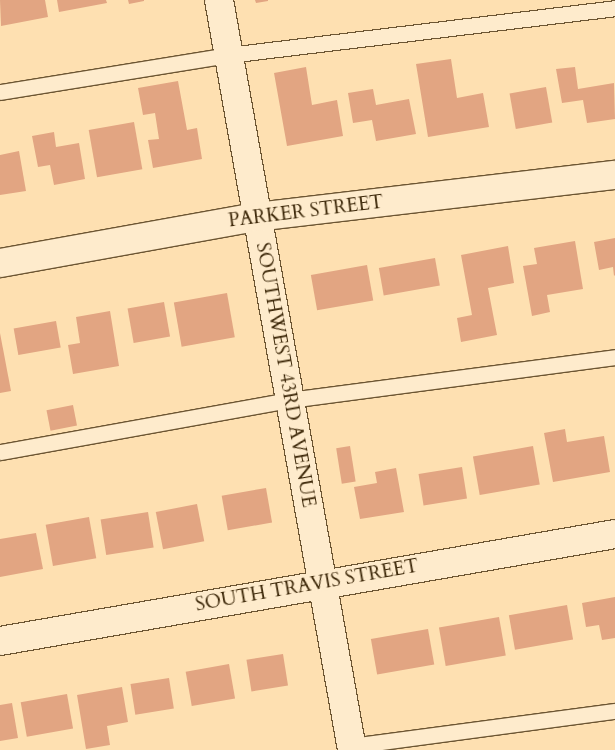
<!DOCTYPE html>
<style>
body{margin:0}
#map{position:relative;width:615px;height:750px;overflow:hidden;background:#fee0b1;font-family:Cardo,serif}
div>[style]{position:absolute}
.building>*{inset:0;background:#e2a582;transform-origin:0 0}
.roads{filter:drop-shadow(1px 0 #6c5532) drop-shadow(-1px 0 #6c5532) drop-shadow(0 1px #6c5532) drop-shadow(0 -1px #6c5532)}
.service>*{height:15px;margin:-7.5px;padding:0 7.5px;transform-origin:7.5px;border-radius:7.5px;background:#feebcc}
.minor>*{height:28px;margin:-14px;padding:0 14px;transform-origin:14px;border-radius:14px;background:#feebcc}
.secondary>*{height:28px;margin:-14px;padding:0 14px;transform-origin:14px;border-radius:14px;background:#feebcc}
span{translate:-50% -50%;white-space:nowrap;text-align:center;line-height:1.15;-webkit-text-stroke:5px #feebcc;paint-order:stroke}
.street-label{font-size:19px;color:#3c2708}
</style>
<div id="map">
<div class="building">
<i style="clip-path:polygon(0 0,45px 0,48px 17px,1px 26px)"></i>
<i style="clip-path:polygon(57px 0,106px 0,107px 3px,59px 12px)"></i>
<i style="clip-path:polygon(128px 0,144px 0,144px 1px,129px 4px)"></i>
<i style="clip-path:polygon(255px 0,268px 0,268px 1px,256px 3px)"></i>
<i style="clip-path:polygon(451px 59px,457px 98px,483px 93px,489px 127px,428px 137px,416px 64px)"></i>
<i style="clip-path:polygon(306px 67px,312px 105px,337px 100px,343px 136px,287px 146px,274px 73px)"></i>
<i style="clip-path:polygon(575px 67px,578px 89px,614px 83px,615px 119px,587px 123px,583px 100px,562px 103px,556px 69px)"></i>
<i style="clip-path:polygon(178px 81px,187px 130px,197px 128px,202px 159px,153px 168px,148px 140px,159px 139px,155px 113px,143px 115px,138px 88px)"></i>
<i style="left:546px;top:87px;width:36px;height:37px;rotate:80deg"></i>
<i style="clip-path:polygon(373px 89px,376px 105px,409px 99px,416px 134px,376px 141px,372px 120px,353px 123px,348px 93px)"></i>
<i style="left:134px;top:122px;width:48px;height:46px;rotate:80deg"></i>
<i style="clip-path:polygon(54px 132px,56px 147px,79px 143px,85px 179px,54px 185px,50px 165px,38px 167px,32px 136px)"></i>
<i style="clip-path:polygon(19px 151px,26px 191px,0 195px,0 155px)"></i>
<i style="clip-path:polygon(615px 238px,615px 275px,614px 276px,613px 267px,599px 270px,594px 242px)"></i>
<i style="clip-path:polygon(575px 241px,583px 289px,547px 295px,550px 312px,532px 316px,523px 266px,537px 264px,534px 248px)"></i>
<i style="clip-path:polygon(508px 246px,514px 283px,488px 288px,497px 335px,461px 342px,457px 318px,472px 315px,461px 255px)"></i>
<i style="left:435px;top:258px;width:28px;height:57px;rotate:80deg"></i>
<i style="left:367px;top:265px;width:36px;height:57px;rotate:80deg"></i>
<i style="left:227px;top:293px;width:45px;height:54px;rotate:80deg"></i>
<i style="left:164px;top:302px;width:35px;height:37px;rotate:80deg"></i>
<i style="clip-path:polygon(110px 311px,119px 366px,73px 374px,68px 345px,80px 343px,76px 317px)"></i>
<i style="left:56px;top:321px;width:27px;height:43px;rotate:80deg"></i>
<i style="clip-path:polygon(0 333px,11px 391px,0 393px)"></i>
<i style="left:73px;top:405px;width:21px;height:27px;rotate:79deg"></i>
<i style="clip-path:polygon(565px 429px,567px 442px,604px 436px,610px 472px,553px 482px,544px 433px)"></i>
<i style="left:350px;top:446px;width:36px;height:14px;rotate:81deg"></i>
<i style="left:533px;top:446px;width:39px;height:61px;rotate:80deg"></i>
<i style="left:462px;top:467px;width:32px;height:44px;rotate:81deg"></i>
<i style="clip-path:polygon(396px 468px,404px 512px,360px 519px,354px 487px,377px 483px,375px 472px)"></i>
<i style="left:266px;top:488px;width:35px;height:45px;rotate:80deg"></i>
<i style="left:197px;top:504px;width:38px;height:42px;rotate:79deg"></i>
<i style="left:148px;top:512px;width:36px;height:48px;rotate:81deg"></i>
<i style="left:89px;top:517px;width:42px;height:44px;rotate:80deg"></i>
<i style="clip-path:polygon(36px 533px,43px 569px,0 577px,0 539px)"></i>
<i style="clip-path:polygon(615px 597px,615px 638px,602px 640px,599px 625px,586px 627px,582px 603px)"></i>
<i style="left:567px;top:605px;width:35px;height:59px;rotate:80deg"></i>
<i style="left:499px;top:617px;width:39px;height:61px;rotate:80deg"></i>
<i style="left:428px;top:629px;width:36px;height:58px;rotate:80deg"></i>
<i style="left:283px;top:654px;width:32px;height:37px;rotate:81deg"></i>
<i style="left:229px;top:664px;width:35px;height:44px;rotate:80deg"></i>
<i style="left:169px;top:678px;width:31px;height:39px;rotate:81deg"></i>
<i style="clip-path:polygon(122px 687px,128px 722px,107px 726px,110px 745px,86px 749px,77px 695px)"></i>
<i style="left:67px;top:694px;width:35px;height:47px;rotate:80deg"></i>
<i style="clip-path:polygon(12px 703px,18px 738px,0 741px,0 705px)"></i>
</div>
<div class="roads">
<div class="service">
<i style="left:0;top:92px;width:231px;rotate:-9.2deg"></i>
<i style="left:228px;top:55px;width:390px;rotate:-6.9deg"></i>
<i style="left:0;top:452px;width:294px;rotate:-10.2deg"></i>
<i style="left:289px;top:400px;width:329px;rotate:-7.5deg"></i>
<i style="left:351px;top:746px;width:266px;rotate:-7.6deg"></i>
</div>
<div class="minor">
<i style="left:219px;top:0;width:762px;rotate:79.94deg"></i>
<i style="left:0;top:641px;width:624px;rotate:-9.87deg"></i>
</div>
<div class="secondary">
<i style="left:0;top:263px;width:260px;rotate:-10.2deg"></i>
<i style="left:256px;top:217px;width:361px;rotate:-6.7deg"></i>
</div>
</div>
<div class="street-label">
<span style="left:306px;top:212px;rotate:-7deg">PARKER STREET</span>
<span style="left:285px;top:375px;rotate:80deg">SOUTHWEST 43RD AVENUE</span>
<span style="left:307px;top:586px;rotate:-10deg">SOUTH TRAVIS STREET</span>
</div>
</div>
